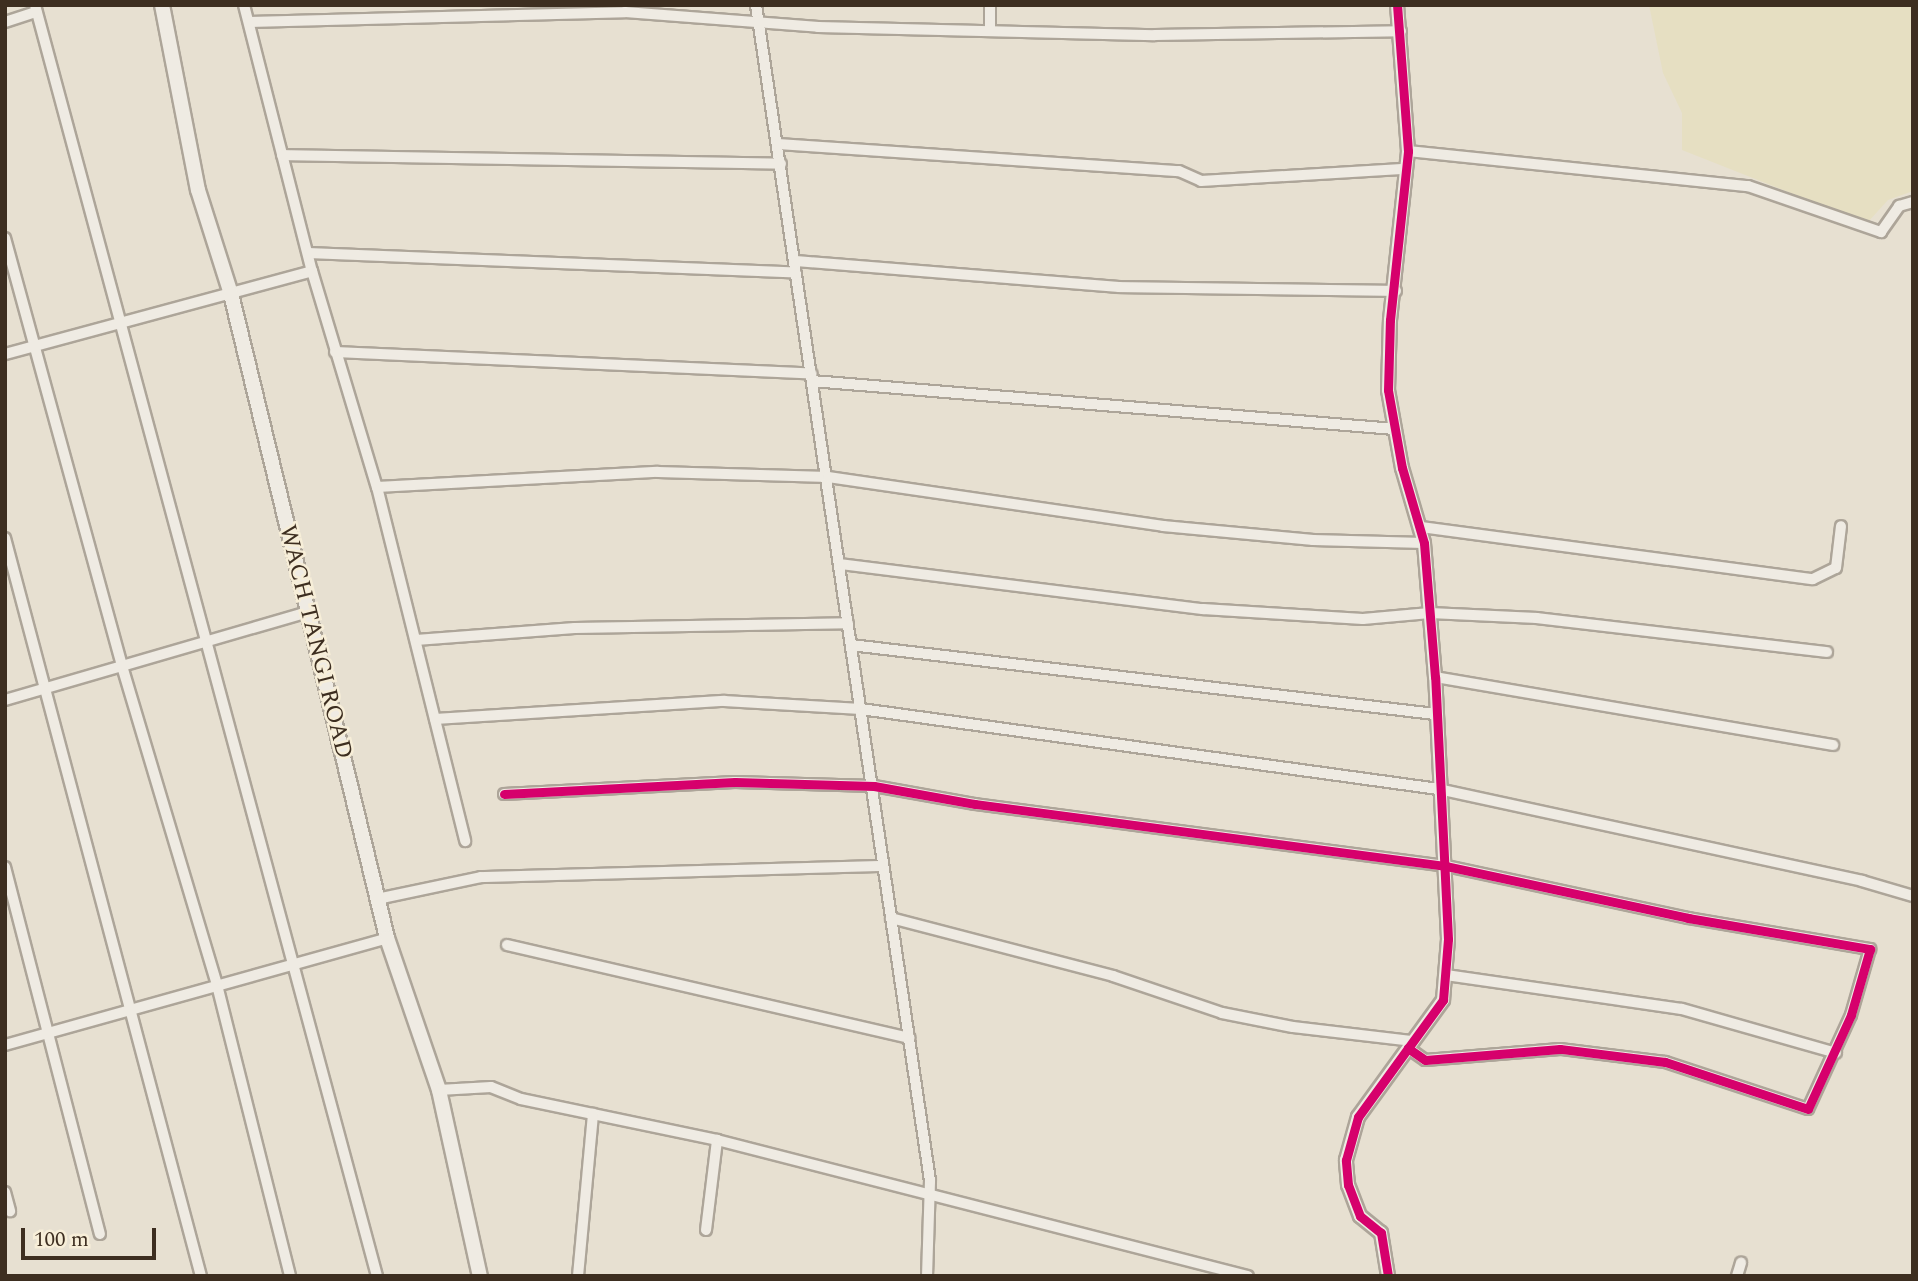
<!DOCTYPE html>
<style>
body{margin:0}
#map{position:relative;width:1918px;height:1281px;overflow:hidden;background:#e7e0d1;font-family:Spectral,serif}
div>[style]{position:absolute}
.farmland>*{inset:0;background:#e6dfc2}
.roads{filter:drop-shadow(2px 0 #ada599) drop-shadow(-2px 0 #ada599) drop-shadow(0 2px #ada599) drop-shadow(0 -2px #ada599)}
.minor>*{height:10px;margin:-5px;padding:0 5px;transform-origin:5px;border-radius:5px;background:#efebe3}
.tertiary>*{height:12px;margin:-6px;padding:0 6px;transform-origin:6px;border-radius:6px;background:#efebe3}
.secondary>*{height:14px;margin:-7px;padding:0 7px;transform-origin:7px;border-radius:7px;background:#efebe3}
.cycleway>*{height:9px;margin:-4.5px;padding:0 4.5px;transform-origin:4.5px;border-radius:4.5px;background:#d6006c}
span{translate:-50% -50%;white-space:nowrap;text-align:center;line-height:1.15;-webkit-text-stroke:5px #f7eed8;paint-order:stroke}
.street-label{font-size:24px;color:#3d2e20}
.frame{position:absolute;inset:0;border:7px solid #3d2e20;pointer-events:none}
.scale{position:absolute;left:21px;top:1228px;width:135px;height:32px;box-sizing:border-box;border:4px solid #3d2e20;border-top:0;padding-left:9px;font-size:21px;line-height:24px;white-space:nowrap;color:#3d2e20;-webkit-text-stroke:5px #f7eed8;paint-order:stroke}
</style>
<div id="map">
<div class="farmland">
<i style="clip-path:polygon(1649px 5px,1913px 5px,1913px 191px,1888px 200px,1867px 223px,1682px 150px,1682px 113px,1663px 73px)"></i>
</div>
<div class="roads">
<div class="minor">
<i style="left:35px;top:5px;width:1316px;rotate:74.94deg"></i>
<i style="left:244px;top:5px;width:275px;rotate:75.7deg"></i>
<i style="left:312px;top:271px;width:226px;rotate:73.3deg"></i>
<i style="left:377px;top:487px;width:365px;rotate:76deg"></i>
<i style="left:756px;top:5px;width:1189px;rotate:81.58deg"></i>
<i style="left:930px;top:1181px;width:95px;rotate:91.8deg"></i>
<i style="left:990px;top:5px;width:25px;rotate:90deg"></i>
<i style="left:5px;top:22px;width:33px;rotate:-18deg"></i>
<i style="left:249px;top:22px;width:376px;rotate:-1.5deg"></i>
<i style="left:625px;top:12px;width:194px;rotate:4.4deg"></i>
<i style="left:818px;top:27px;width:337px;rotate:1.4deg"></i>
<i style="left:1155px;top:35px;width:246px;rotate:-0.9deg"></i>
<i style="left:778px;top:144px;width:402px;rotate:3.9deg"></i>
<i style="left:1179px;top:171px;width:24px;rotate:24deg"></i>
<i style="left:1201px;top:181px;width:205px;rotate:-3.4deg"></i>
<i style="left:1408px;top:151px;width:342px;rotate:5.9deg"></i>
<i style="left:1748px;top:186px;width:141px;rotate:19.1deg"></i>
<i style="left:1881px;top:232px;width:32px;rotate:-55deg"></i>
<i style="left:1899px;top:206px;width:15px;rotate:-16deg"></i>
<i style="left:282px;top:155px;width:499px;rotate:1deg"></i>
<i style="left:5px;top:238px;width:444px;rotate:74.7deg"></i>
<i style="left:122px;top:666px;width:333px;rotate:73.4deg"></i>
<i style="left:217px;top:985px;width:300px;rotate:75.9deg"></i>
<i style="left:308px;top:253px;width:488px;rotate:2.3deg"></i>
<i style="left:796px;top:261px;width:324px;rotate:4.6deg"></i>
<i style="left:1119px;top:287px;width:277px;rotate:0.8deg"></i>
<i style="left:335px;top:352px;width:477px;rotate:2.6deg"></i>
<i style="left:5px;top:354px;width:318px;rotate:-15.1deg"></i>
<i style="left:812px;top:381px;width:585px;rotate:4.71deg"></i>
<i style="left:377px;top:487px;width:281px;rotate:-3.1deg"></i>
<i style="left:658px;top:472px;width:170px;rotate:1.7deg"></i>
<i style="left:828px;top:477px;width:339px;rotate:8.3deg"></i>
<i style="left:1163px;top:526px;width:151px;rotate:5.3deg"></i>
<i style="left:1313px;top:540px;width:111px;rotate:1.5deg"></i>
<i style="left:1421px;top:527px;width:395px;rotate:7.6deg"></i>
<i style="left:1813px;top:579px;width:25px;rotate:-26deg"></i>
<i style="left:1836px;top:568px;width:42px;rotate:-83.2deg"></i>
<i style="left:5px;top:538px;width:764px;rotate:75.13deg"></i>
<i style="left:840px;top:564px;width:366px;rotate:7.1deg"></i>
<i style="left:1203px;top:609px;width:160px;rotate:3.6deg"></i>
<i style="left:1363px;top:619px;width:67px;rotate:-5.1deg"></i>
<i style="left:1430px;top:613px;width:107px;rotate:2.7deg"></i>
<i style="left:1537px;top:618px;width:292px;rotate:6.7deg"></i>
<i style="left:416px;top:640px;width:159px;rotate:-4.3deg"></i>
<i style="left:575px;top:628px;width:273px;rotate:-1deg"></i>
<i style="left:851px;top:645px;width:588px;rotate:6.74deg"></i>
<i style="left:1435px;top:677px;width:404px;rotate:9.7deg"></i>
<i style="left:5px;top:700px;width:316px;rotate:-16.2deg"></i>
<i style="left:435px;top:719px;width:290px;rotate:-3.6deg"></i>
<i style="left:724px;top:701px;width:137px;rotate:3.3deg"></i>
<i style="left:861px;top:709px;width:583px;rotate:7.89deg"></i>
<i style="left:1438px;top:789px;width:434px;rotate:12.2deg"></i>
<i style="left:1862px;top:881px;width:53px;rotate:16.4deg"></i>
<i style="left:504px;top:794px;width:231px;rotate:-3deg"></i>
<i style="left:735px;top:782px;width:139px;rotate:1.6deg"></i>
<i style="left:874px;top:786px;width:103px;rotate:10.1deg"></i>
<i style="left:975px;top:804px;width:475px;rotate:7.5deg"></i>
<i style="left:1446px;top:866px;width:248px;rotate:12.1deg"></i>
<i style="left:1688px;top:918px;width:185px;rotate:9.7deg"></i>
<i style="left:1870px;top:949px;width:69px;rotate:106.1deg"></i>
<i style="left:1851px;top:1015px;width:103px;rotate:114.6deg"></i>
<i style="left:1808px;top:1109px;width:151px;rotate:-161.8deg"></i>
<i style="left:1665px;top:1062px;width:106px;rotate:-172.9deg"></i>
<i style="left:1560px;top:1049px;width:135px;rotate:175.3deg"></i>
<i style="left:1425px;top:1060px;width:21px;rotate:-145deg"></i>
<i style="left:5px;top:867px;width:379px;rotate:75.5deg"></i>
<i style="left:377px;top:899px;width:106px;rotate:-11.9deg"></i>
<i style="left:481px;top:877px;width:402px;rotate:-1.6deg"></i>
<i style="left:891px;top:918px;width:229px;rotate:14.6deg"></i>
<i style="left:1113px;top:976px;width:115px;rotate:18.7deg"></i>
<i style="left:1222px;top:1013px;width:72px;rotate:11.2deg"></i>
<i style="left:1293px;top:1027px;width:121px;rotate:6.7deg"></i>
<i style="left:507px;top:945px;width:413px;rotate:13deg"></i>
<i style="left:1446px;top:975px;width:238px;rotate:8.2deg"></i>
<i style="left:1682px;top:1009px;width:160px;rotate:15.9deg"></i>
<i style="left:5px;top:1045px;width:397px;rotate:-15.6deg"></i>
<i style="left:439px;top:1090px;width:52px;rotate:-3.3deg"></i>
<i style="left:491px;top:1087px;width:32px;rotate:22deg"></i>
<i style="left:521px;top:1099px;width:200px;rotate:11.8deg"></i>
<i style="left:717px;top:1140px;width:548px;rotate:14.37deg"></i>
<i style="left:5px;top:1192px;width:20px;rotate:75deg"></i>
<i style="left:706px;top:1230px;width:91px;rotate:-83deg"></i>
<i style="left:578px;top:1276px;width:163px;rotate:-84.7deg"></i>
<i style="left:1737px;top:1276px;width:14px;rotate:-73deg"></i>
</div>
<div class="tertiary">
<i style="left:1388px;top:1276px;width:44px;rotate:-99.2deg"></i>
<i style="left:1381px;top:1233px;width:27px;rotate:-141deg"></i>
<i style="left:1360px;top:1216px;width:33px;rotate:-111deg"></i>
<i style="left:1348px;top:1185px;width:25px;rotate:-95deg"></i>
<i style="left:1346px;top:1160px;width:45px;rotate:-74.4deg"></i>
<i style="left:1358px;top:1117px;width:145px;rotate:-54deg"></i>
<i style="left:1443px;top:1000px;width:61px;rotate:-85.3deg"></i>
<i style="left:1448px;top:939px;width:262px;rotate:-92.8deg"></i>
<i style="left:1435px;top:677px;width:134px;rotate:-94.7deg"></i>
<i style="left:1424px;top:543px;width:78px;rotate:-106.3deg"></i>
<i style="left:1402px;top:468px;width:79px;rotate:-100.2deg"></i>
<i style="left:1388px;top:390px;width:70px;rotate:-88.4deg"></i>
<i style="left:1390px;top:320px;width:170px;rotate:-83.9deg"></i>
<i style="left:1408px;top:151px;width:146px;rotate:-94.3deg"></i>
</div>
<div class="secondary">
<i style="left:162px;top:5px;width:188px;rotate:79deg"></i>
<i style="left:198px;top:190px;width:109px;rotate:72.4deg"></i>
<i style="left:231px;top:294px;width:663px;rotate:76.38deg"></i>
<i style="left:387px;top:938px;width:161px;rotate:71.1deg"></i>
<i style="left:439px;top:1090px;width:190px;rotate:77.6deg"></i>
</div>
</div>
<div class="cycleway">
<i style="left:504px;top:794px;width:231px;rotate:-3deg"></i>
<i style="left:735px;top:782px;width:139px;rotate:1.6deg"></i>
<i style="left:874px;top:786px;width:103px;rotate:10.1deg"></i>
<i style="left:975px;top:804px;width:475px;rotate:7.5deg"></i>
<i style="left:1446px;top:866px;width:248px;rotate:12.1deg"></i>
<i style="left:1688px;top:918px;width:185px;rotate:9.7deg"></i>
<i style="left:1870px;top:949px;width:69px;rotate:106.1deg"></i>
<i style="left:1851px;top:1015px;width:103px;rotate:114.6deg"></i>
<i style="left:1808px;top:1109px;width:151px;rotate:-161.8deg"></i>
<i style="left:1665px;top:1062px;width:106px;rotate:-172.9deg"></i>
<i style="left:1560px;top:1049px;width:135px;rotate:175.3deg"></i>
<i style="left:1425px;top:1060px;width:21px;rotate:-145deg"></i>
<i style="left:1388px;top:1276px;width:44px;rotate:-99.2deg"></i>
<i style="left:1381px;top:1233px;width:27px;rotate:-141deg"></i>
<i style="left:1360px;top:1216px;width:33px;rotate:-111deg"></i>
<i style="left:1348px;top:1185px;width:25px;rotate:-95deg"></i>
<i style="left:1346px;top:1160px;width:45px;rotate:-74.4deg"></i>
<i style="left:1358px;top:1117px;width:145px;rotate:-54deg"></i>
<i style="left:1443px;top:1000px;width:61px;rotate:-85.3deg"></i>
<i style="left:1448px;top:939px;width:262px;rotate:-92.8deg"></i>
<i style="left:1435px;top:677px;width:134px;rotate:-94.7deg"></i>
<i style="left:1424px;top:543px;width:78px;rotate:-106.3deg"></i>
<i style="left:1402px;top:468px;width:79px;rotate:-100.2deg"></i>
<i style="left:1388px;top:390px;width:70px;rotate:-88.4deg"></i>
<i style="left:1390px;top:320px;width:170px;rotate:-83.9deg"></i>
<i style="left:1408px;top:151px;width:146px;rotate:-94.3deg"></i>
</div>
<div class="street-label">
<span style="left:315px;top:642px;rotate:76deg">WACH TANGI ROAD</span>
</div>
<div class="frame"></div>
<div class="scale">100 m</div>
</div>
